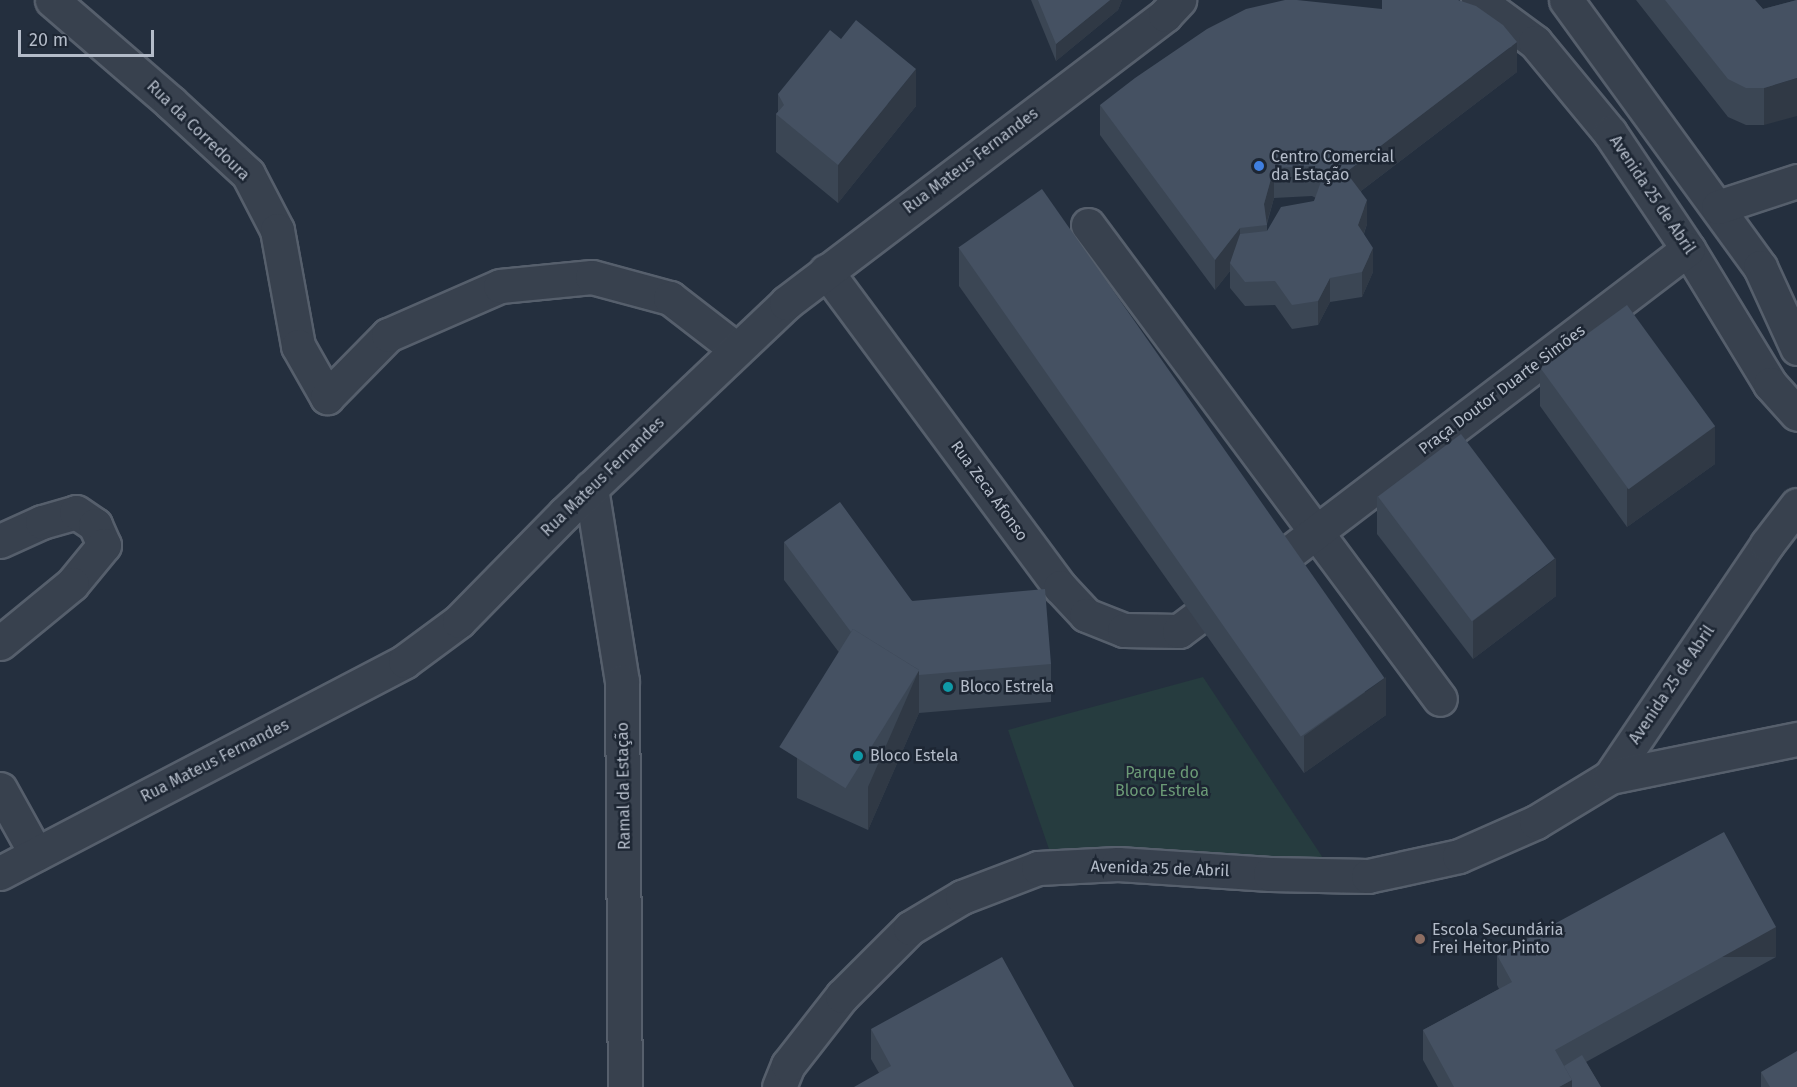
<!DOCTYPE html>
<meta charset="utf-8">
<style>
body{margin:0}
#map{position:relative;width:1797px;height:1087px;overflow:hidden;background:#242f3e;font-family:"Fira Sans",sans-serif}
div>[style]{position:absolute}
.green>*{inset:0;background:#263c3f}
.roads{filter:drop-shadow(2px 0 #565f6c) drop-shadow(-2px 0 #565f6c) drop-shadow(0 2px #565f6c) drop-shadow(0 -2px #565f6c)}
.street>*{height:33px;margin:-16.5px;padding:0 16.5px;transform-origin:16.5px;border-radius:16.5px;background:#38414e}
.wall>*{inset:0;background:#3b4654}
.shaded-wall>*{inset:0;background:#303945;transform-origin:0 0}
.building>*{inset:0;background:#455162;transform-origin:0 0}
.dots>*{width:16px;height:16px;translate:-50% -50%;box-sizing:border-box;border:3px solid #1d2633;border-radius:50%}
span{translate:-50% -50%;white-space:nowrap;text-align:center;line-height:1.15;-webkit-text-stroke:5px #1d2633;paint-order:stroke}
.street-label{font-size:16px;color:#b4bcc9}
.poi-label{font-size:16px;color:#b4bcc9}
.left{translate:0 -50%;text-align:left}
.park-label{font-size:16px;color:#6b9a76}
.scale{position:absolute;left:18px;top:30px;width:136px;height:27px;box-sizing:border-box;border:3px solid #b4bcc9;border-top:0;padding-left:8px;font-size:18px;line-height:21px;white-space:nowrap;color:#b4bcc9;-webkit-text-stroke:4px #1d2633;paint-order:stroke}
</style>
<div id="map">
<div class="green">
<i style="clip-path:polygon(1203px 677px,1323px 858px,1061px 884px,1008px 730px)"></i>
</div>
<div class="roads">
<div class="street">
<i style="left:52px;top:0;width:156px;rotate:40.8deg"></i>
<i style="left:170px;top:102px;width:106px;rotate:42.7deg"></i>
<i style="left:248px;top:174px;width:63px;rotate:62.6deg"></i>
<i style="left:277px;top:230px;width:118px;rotate:79.7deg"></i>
<i style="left:298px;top:346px;width:59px;rotate:60.4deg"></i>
<i style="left:327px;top:397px;width:87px;rotate:-45.5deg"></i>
<i style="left:388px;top:335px;width:122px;rotate:-23.6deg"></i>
<i style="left:500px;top:286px;width:92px;rotate:-5.6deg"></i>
<i style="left:592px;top:277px;width:81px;rotate:15.1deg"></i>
<i style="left:670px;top:298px;width:83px;rotate:37.7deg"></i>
<i style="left:1478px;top:0;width:71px;rotate:36.4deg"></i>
<i style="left:1535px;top:42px;width:118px;rotate:50.5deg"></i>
<i style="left:1610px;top:133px;width:140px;rotate:56.1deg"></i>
<i style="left:1688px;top:249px;width:158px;rotate:58.7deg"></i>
<i style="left:1770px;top:384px;width:40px;rotate:48deg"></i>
<i style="left:1566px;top:0;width:330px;rotate:54deg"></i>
<i style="left:1760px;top:267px;width:89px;rotate:65.4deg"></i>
<i style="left:1718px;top:207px;width:83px;rotate:-18.2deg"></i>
<i style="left:1088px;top:225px;width:590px;rotate:53.4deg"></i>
<i style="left:826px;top:271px;width:393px;rotate:53.5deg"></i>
<i style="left:1060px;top:587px;width:38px;rotate:47deg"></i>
<i style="left:1086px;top:615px;width:41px;rotate:21.5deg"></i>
<i style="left:1124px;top:630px;width:55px;rotate:1deg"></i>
<i style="left:1179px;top:631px;width:20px;rotate:-37deg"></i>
<i style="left:591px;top:488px;width:195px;rotate:80.9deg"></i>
<i style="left:622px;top:681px;width:406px;rotate:89.6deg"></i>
<i style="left:0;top:541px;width:46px;rotate:-24.3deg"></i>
<i style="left:42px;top:522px;width:35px;rotate:-16deg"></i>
<i style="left:76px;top:512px;width:23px;rotate:34deg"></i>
<i style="left:95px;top:525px;width:22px;rotate:66deg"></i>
<i style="left:104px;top:545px;width:50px;rotate:129.4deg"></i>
<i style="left:72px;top:584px;width:93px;rotate:140.7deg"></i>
<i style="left:1278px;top:561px;width:515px;rotate:-37.27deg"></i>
<i style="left:1610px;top:777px;width:281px;rotate:-56deg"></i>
<i style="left:1767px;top:544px;width:49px;rotate:-52.4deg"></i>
<i style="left:0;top:789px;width:74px;rotate:61deg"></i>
<i style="left:0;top:873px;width:457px;rotate:-27.6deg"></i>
<i style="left:405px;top:661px;width:67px;rotate:-36.5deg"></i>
<i style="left:459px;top:621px;width:151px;rotate:-45.5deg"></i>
<i style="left:565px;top:513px;width:305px;rotate:-43.5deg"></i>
<i style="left:786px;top:303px;width:476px;rotate:-37.2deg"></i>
<i style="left:1165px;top:15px;width:21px;rotate:-47deg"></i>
<i style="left:779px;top:1087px;width:24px;rotate:-68deg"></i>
<i style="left:788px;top:1065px;width:88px;rotate:-52deg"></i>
<i style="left:842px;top:996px;width:96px;rotate:-45deg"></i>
<i style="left:910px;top:928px;width:61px;rotate:-30.8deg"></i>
<i style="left:962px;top:897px;width:81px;rotate:-20.9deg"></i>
<i style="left:1038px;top:868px;width:80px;rotate:-2.9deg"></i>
<i style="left:1118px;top:864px;width:152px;rotate:3.8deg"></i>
<i style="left:1270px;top:874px;width:98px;rotate:1.2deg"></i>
<i style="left:1368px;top:876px;width:93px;rotate:-12.4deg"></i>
<i style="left:1459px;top:856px;width:84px;rotate:-23.8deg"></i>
<i style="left:1536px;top:822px;width:87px;rotate:-31.3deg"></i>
<i style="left:1610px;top:777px;width:191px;rotate:-11.5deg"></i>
</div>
</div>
<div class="wall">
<i style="clip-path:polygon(1031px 0,1122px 0,1118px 10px,1056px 61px)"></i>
<i style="clip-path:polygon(1636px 0,1755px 0,1763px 9px,1797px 0,1764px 125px,1746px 125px,1728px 117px)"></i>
<i style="clip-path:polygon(evenodd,1517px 72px,1361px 191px,1367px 224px,1364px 234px,1373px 272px,1362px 297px,1330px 302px,1318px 325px,1292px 329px,1275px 305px,1245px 306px,1230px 288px,1230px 271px,1215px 290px,1100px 135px,1100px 105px,1517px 72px,1312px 196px,1316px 198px,1314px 201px,1267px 231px,1267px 224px,1274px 198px,1312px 196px)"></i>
<i style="clip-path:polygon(778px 94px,916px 106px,838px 203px,776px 152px,776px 114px,778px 112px)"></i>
<i style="clip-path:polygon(959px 248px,1386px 715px,1304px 773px,959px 286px)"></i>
<i style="clip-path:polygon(1540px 368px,1715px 464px,1627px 527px,1540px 406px)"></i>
<i style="clip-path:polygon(1377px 496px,1556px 596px,1473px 659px,1377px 534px)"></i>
<i style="clip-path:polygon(784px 542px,1051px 664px,1051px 702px,919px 713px,868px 830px,797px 798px,797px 756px,841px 655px,784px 580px)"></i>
<i style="clip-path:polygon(1497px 955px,1776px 957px,1586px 1062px,1601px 1087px,1438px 1087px,1423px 1060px,1423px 1030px,1499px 989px,1497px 985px)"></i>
<i style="clip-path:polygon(871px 1029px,1074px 1087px,879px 1073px,871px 1059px)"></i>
<i style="clip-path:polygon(1761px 1072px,1797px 1087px,1761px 1087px)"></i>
</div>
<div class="shaded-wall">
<i style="clip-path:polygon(1110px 0,1122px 0,1118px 10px,1056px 61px,1056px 44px)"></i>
<i style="clip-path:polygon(1517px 42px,1517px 72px,1349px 200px,1349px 170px)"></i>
<i style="clip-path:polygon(916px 69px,916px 106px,838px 203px,838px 165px)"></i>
<i style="clip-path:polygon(1797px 78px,1797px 116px,1764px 125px,1764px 88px)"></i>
<i style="clip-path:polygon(1274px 168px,1274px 198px,1266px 225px,1264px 204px)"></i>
<i style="clip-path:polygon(1367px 200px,1367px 224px,1358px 249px,1358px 225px)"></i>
<i style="clip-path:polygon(1240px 228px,1240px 258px,1230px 263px,1230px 271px,1215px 290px,1215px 260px)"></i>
<i style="clip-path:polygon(1373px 248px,1373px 272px,1362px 297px,1362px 272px)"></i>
<i style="clip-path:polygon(1330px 278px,1330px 302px,1318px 325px,1318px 301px)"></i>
<i style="clip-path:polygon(1715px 426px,1715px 464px,1627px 527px,1627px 489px)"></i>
<i style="clip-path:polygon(1556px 558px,1556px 596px,1473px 659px,1473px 621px)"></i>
<i style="clip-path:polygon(919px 670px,919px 713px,868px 830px,868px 787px)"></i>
<i style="clip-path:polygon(1386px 677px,1386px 715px,1304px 773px,1304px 736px)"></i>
<i style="left:1776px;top:927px;width:30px;height:253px;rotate:90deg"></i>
<i style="clip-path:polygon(1572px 1080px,1572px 1087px,1559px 1087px)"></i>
</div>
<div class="building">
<i style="clip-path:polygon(1038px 0,1110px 0,1056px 44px)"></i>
<i style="clip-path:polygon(1285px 0,1297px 0,1382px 9px,1382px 0,1458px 0,1476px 6px,1503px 25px,1517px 42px,1349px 170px,1323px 171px,1312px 166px,1274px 168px,1264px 204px,1267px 225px,1240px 228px,1215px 260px,1100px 105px,1135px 78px,1207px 29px,1246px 9px)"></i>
<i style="clip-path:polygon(1665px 0,1755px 0,1763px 9px,1797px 0,1797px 78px,1764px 88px,1746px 88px,1728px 79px)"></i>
<i style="clip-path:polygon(856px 20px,916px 69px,838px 165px,776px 114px,784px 105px,778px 94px,830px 30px,841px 39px)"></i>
<i style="clip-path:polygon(1323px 176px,1349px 176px,1367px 200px,1358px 225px,1373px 248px,1362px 272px,1330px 278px,1318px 301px,1292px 305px,1275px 281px,1245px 282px,1230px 263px,1240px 234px,1267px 231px,1281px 207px,1314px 201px)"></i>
<i style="left:1042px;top:189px;width:597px;height:102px;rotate:55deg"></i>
<i style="left:1627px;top:305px;width:150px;height:107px;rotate:54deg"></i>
<i style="left:1461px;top:434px;width:156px;height:104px;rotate:53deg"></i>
<i style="clip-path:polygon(840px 502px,912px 601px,1045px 589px,1051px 664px,919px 675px,919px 670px,853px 629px,851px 632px,784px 542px)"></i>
<i style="left:853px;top:629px;width:78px;height:139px;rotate:32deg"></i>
<i style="clip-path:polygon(1724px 832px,1776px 927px,1555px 1050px,1572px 1080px,1559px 1087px,1454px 1087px,1423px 1030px,1512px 982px,1497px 955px)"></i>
<i style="clip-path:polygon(1002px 957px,1074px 1087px,854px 1087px,891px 1066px,871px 1029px)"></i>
<i style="clip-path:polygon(1797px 1051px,1797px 1087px,1770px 1087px,1761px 1072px)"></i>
<i style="clip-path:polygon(1582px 1055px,1601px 1087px,1572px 1087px,1572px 1080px,1564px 1066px)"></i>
</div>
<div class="dots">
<i style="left:1259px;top:166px;background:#3f7fe0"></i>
<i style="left:948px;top:687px;background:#0f9aa8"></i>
<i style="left:858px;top:756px;background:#0f9aa8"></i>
<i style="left:1420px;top:939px;background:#8d6e63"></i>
</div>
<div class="street-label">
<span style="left:198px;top:131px;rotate:44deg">Rua da Corredoura</span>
<span style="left:971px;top:161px;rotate:-37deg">Rua Mateus Fernandes</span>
<span style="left:1652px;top:195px;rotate:56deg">Avenida 25 de Abril</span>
<span style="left:1502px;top:390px;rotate:-37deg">Praça Doutor Duarte Simões</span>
<span style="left:603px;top:477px;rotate:-44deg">Rua Mateus Fernandes</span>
<span style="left:989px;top:491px;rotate:54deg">Rua Zeca Afonso</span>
<span style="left:1672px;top:685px;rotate:-56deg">Avenida 25 de Abril</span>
<span style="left:215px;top:761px;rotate:-27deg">Rua Mateus Fernandes</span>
<span style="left:624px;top:786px;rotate:-91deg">Ramal da Estação</span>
<span style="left:1160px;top:869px;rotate:2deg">Avenida 25 de Abril</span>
</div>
<div class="poi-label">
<span class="left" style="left:1271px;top:166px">Centro Comercial<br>da Estação</span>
<span class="left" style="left:960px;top:687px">Bloco Estrela</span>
<span class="left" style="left:870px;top:756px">Bloco Estela</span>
<span class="left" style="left:1432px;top:939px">Escola Secundária<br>Frei Heitor Pinto</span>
</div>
<div class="park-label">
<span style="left:1162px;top:782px">Parque do<br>Bloco Estrela</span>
</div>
<div class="scale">20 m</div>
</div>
